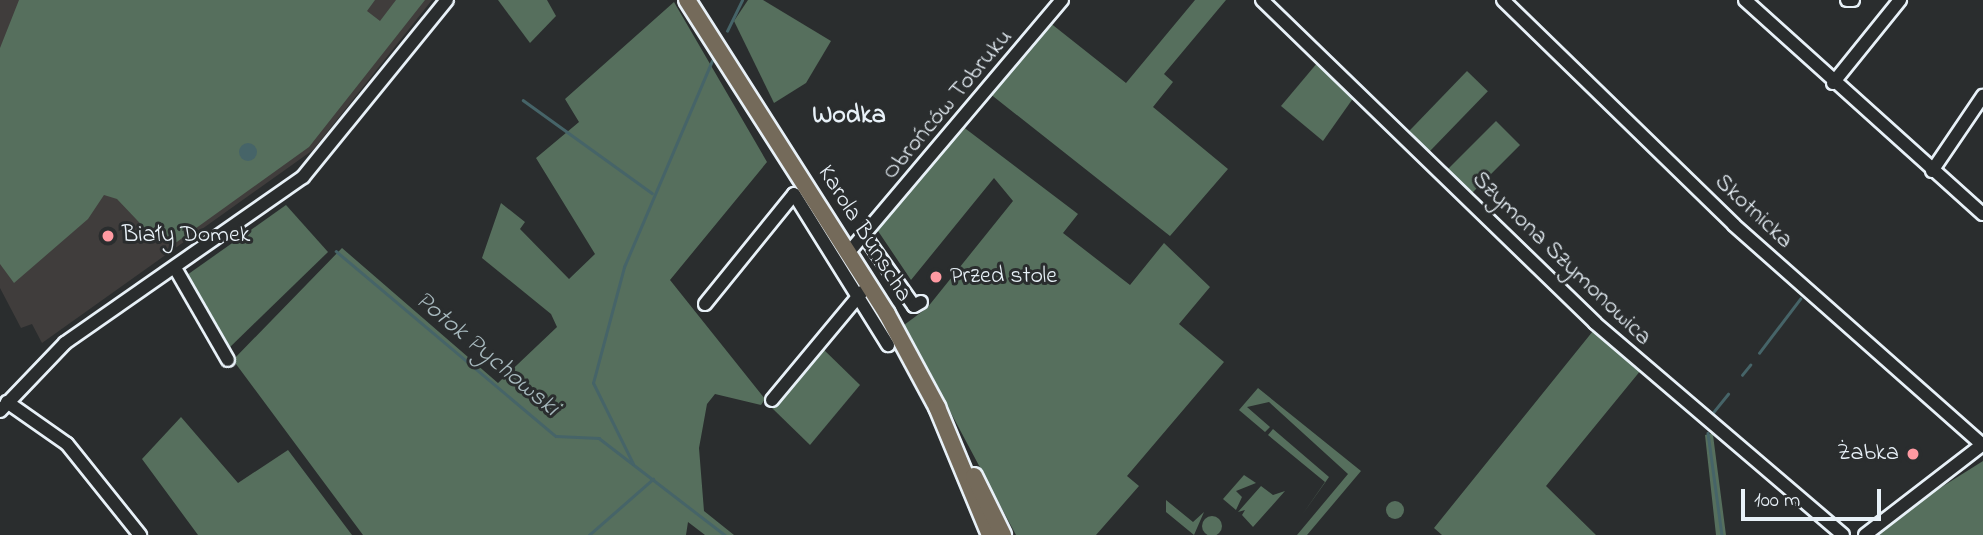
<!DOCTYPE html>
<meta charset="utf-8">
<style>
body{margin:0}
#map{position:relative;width:1983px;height:535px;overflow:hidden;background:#2a2d2e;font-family:"Indie Flower",sans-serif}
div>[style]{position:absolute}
.built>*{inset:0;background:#403d3c}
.green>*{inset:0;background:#566f5d;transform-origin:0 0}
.round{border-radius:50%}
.water>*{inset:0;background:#466468}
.stream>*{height:2.5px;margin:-1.25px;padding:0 1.25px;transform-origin:1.25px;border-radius:1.25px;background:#466468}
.roads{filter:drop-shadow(2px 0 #e8f1f8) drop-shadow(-2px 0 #e8f1f8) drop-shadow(0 2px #e8f1f8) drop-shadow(0 -2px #e8f1f8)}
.minor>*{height:12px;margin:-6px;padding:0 6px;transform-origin:6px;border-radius:6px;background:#2a2d2e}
.major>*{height:16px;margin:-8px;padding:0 8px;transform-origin:8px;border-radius:8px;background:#746a5a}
.dots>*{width:19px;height:19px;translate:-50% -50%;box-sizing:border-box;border:4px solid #2a2d2e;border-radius:50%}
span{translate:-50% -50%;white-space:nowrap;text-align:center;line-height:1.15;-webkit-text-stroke:6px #2a2d2e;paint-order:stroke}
.street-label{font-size:24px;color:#e8f1f8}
.poi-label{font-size:24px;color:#e8f1f8}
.left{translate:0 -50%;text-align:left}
.right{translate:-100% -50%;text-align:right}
.neighbourhood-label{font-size:26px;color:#e8f1f8;font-weight:700}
.water-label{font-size:26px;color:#a7b9be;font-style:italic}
.scale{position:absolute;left:1741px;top:489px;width:140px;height:32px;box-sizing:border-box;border:4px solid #e8f1f8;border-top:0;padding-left:9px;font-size:21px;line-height:24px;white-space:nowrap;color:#e8f1f8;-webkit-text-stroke:5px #2a2d2e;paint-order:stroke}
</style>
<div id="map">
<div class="built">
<i style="clip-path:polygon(0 0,432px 0,313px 150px,42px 343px,32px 324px,21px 328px,0 288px)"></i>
</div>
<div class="green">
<i style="clip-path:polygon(19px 0,375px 0,367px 11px,380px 21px,396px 0,425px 0,309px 147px,174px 244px,155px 239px,117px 199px,104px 195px,88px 219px,14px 283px,0 264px,0 48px)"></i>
<i style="clip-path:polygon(498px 0,547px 0,556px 16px,530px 43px)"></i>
<i style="clip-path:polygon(748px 0,763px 0,831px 41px,806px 83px,774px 103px,734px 21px)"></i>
<i style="clip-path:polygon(1195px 0,1226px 0,1164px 74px,1173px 82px,1153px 107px,1228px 169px,1170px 236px,989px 93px,1049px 22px,1126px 83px)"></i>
<i style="clip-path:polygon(674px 2px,767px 162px,670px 280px,765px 399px,761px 405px,715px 394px,707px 404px,699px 448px,704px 511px,734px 535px,705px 535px,688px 522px,686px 535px,363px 535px,233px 360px,342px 248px,498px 383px,557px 327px,551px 314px,482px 258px,501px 203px,525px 222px,520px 229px,569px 279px,595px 254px,536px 158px,579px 122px,565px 99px)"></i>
<i style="clip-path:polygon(1318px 62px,1354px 97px,1323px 141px,1281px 106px)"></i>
<i style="left:1467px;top:71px;width:29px;height:85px;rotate:44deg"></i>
<i style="left:1496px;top:121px;width:34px;height:70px;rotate:45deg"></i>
<i style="clip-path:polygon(962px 126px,1078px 214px,1063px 233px,1130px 285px,1164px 243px,1210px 287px,1179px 324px,1224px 362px,1127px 476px,1139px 486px,1096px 535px,1016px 535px,904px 325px,927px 308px,1013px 201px,994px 178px,911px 280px,876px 228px)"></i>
<i style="clip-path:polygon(286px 205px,328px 252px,227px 350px,187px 275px)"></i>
<i style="clip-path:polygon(1593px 331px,1641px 370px,1546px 486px,1596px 535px,1442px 535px,1434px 528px)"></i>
<i style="clip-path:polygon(820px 346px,860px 385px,810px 445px,772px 408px)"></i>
<i style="clip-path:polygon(1258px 388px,1361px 471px,1307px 535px,1297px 535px,1348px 474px,1269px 402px,1247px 407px,1270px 427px,1265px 432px,1239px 410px)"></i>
<i style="clip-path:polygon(181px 417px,238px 483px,288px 450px,352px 535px,198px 535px,142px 459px)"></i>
<i style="clip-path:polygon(1273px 429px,1329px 477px,1302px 515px,1325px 482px,1268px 435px)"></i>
<i style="clip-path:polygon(1714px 433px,1713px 435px,1726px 535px,1716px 535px,1705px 435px)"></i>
<i style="clip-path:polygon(1983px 461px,1983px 535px,1875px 535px,1916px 503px)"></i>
<i style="clip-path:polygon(1244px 475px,1256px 483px,1236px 491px,1242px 497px,1236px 510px,1223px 499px)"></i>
<i style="clip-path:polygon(1261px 486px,1273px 495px,1285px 491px,1253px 527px,1242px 515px,1245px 510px,1238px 512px)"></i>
<i style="clip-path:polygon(1166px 500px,1193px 522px,1204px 512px,1194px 535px,1166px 512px)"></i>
<i class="round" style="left:1386px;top:501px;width:18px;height:18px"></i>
<i class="round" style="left:1202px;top:516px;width:20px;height:20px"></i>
</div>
<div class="water">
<i class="round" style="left:239px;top:143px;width:18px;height:18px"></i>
</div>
<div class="stream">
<i style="left:727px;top:31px;width:34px;rotate:-64deg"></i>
<i style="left:523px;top:100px;width:159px;rotate:35.8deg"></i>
<i style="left:336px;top:251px;width:287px;rotate:40.1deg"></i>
<i style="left:556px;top:436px;width:43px;rotate:2.7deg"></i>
<i style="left:599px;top:438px;width:159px;rotate:37.6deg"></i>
<i style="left:1759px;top:353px;width:68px;rotate:-52.8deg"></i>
<i style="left:1742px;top:375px;width:13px;rotate:-51deg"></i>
<i style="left:1711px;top:415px;width:27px;rotate:-51deg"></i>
<i style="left:1708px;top:433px;width:103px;rotate:82.2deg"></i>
<i style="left:633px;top:464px;width:90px;rotate:-116.3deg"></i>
<i style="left:593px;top:383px;width:120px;rotate:-75deg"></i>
<i style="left:624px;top:267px;width:224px;rotate:-66.9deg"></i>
<i style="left:589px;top:535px;width:85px;rotate:-41.2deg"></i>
</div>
<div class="roads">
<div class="minor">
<i style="left:1262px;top:0;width:464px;rotate:44.1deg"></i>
<i style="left:1595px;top:323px;width:326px;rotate:40.5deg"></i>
<i style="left:1503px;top:0;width:322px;rotate:44.2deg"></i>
<i style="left:1734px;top:225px;width:332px;rotate:41.5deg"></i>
<i style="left:1745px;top:0;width:320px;rotate:42deg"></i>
<i style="left:1847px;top:0;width:6px"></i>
<i style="left:1833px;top:83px;width:107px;rotate:-51.1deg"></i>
<i style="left:1932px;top:171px;width:91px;rotate:-55.8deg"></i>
<i style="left:866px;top:238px;width:83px;rotate:54.8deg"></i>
<i style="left:914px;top:306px;width:8px;rotate:-30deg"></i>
<i style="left:849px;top:252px;width:330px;rotate:-49.8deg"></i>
<i style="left:175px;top:268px;width:106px;rotate:60.1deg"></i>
<i style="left:705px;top:304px;width:141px;rotate:-51deg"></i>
<i style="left:794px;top:194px;width:178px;rotate:58.1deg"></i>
<i style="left:772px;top:400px;width:141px;rotate:-50.2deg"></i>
<i style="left:7px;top:402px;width:73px;rotate:35deg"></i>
<i style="left:67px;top:444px;width:117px;rotate:51.3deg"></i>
<i style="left:0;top:411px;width:94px;rotate:-46.3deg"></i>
<i style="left:65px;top:343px;width:290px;rotate:-34.9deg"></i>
<i style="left:303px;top:177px;width:228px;rotate:-50.9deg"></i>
<i style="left:1865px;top:535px;width:149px;rotate:-37.6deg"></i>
</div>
<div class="major">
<i style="left:687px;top:0;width:372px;rotate:57.5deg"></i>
<i style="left:887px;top:314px;width:106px;rotate:61.7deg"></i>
<i style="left:937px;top:407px;width:139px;rotate:67.5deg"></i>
<i style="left:974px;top:476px;width:66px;rotate:63.8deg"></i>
</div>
</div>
<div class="dots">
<i style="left:108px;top:236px;background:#ff9aa2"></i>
<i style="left:936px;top:277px;background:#ff9aa2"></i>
<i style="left:1913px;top:454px;background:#ff9aa2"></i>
</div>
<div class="street-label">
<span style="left:948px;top:105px;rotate:-50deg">Obrońców Tobruku</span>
<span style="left:1753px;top:212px;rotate:43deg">Skotnicka</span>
<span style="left:864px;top:234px;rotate:58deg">Karola Bunscha</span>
<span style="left:1561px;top:259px;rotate:44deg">Szymona Szymonowica</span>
</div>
<div class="poi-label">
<span class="left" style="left:122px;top:236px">Biały Domek</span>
<span class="left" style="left:950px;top:277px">Przed stole</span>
<span class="right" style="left:1899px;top:454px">Żabka</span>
</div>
<div class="neighbourhood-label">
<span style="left:849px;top:117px">Wodka</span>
</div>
<div class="water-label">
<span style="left:486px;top:355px;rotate:40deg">Potok Pychowski</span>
</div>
<div class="scale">100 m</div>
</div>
